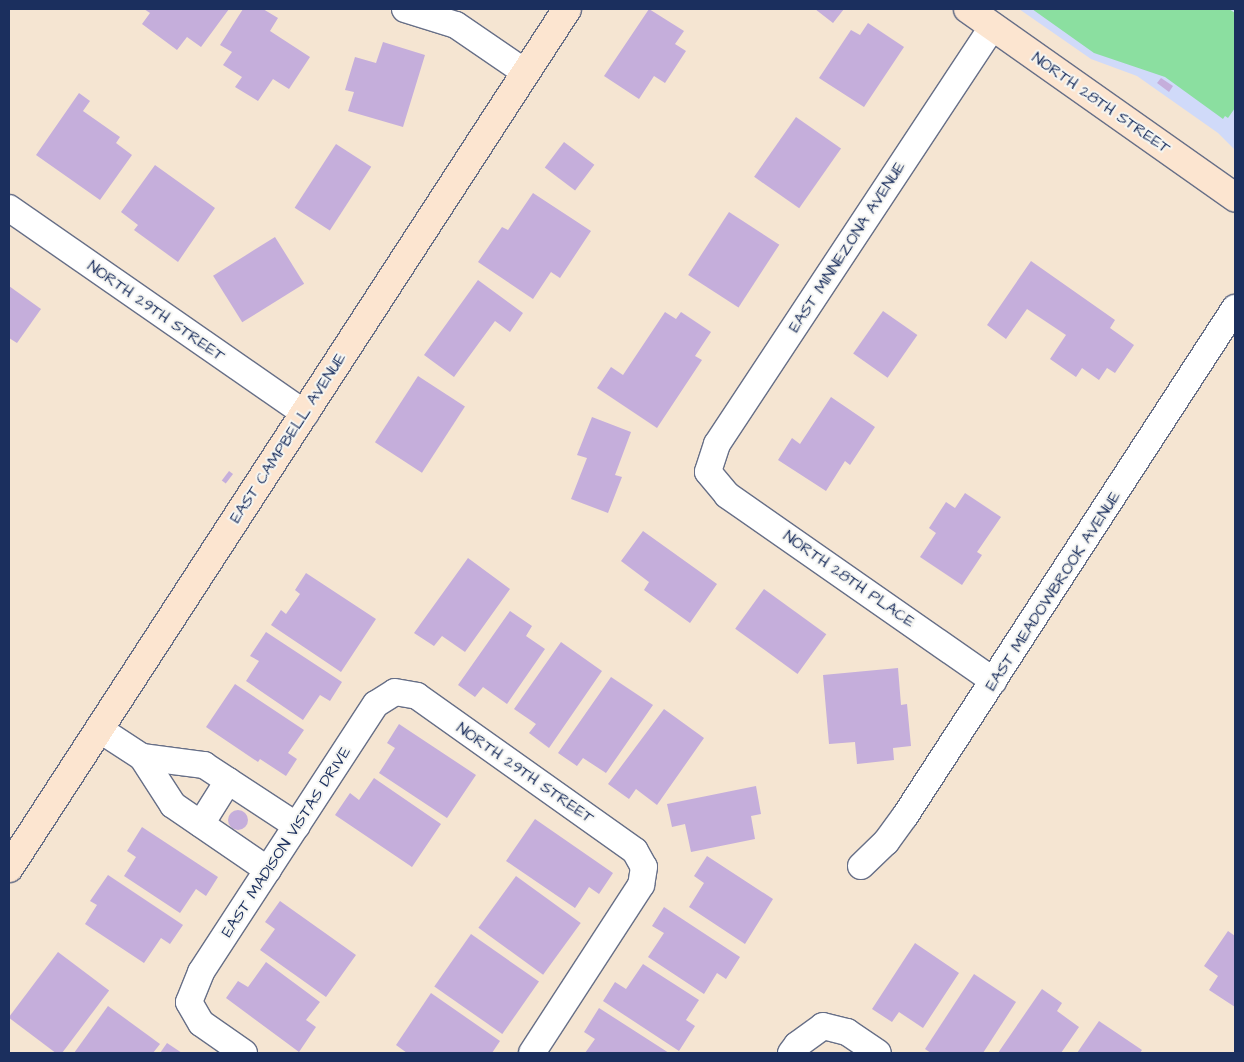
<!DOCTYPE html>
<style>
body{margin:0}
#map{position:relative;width:1244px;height:1062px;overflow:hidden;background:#f5e5d2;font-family:"Architects Daughter",sans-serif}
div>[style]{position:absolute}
.built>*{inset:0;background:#d0daf9}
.green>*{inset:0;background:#8bdfa0}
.building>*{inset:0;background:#c5aedb;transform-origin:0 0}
.round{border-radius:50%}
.roads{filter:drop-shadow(1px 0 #676f87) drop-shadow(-1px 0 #676f87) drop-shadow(0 1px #676f87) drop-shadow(0 -1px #676f87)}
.street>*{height:26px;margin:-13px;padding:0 13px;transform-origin:13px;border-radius:13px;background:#fff}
.secondary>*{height:28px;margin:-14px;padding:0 14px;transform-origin:14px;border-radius:14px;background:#fce5d0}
span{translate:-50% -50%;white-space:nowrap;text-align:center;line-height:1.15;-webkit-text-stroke:4px #f6f6f2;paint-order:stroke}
.street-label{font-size:16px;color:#1b2f5e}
.frame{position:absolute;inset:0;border:10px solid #1b2f5e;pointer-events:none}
</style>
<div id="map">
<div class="built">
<i style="clip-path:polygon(1019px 9px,1235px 9px,1235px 150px,1218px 133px,1137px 76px,1091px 59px)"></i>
</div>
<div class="green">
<i style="clip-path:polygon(1032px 9px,1229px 9px,1235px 13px,1235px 108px,1228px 118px,1225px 116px,1223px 119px,1165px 77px,1094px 53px)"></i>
</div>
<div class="building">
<i style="clip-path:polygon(144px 9px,229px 9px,201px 47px,187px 37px,177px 50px,142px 24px,150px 13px)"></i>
<i style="clip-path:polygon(243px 9px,263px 9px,278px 18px,270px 31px,310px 57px,289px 89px,273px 79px,258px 101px,235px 87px,242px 77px,223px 65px,232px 52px,220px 45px)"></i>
<i style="clip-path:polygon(649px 9px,684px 31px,675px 44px,686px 51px,665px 83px,654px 76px,639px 99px,604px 76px)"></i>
<i style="clip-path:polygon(815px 9px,844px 9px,833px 23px)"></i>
<i style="clip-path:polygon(868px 23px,904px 47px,864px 107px,819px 78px,851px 30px,860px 35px)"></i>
<i style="clip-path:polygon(383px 42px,425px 55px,403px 127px,348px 111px,354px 92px,345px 90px,355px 57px,376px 63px)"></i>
<i style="clip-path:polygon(1161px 78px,1173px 86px,1169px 92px,1157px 83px)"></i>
<i style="clip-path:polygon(79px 93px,90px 101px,83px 111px,120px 137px,116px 143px,132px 155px,100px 200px,36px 155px)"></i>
<i style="left:796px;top:117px;width:55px;height:73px;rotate:35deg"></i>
<i style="left:564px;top:142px;width:38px;height:32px;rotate:37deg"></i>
<i style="left:336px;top:144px;width:42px;height:76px;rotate:33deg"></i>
<i style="clip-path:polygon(155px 165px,215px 208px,178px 262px,134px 230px,138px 225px,121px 212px)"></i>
<i style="clip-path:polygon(533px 193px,591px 231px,560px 278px,551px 272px,533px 299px,478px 262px,502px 227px,508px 230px)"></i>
<i style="left:729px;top:212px;width:60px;height:75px;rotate:33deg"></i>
<i style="left:275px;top:237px;width:55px;height:73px;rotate:58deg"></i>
<i style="clip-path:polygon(1031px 261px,1115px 320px,1110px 328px,1134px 345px,1115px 373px,1107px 368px,1099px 380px,1082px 368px,1076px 377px,1050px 359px,1066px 335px,1027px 309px,1006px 339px,987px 325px)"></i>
<i style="clip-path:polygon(478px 280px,523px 313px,510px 332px,495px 321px,454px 377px,424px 355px)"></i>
<i style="clip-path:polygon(9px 286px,41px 309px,17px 343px,9px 338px)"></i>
<i style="left:883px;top:311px;width:42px;height:52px;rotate:35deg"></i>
<i style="clip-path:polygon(665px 312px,676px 319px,681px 312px,711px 332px,695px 356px,702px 360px,657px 428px,597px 388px,611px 367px,623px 375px)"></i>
<i style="left:418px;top:376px;width:56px;height:79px;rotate:33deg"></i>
<i style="clip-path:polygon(831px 397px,875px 427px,850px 465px,845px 461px,826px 491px,778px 460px,792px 438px,800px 444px)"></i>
<i style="clip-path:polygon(592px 417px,631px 432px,615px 475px,622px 477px,608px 513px,571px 499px,587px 458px,577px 455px)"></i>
<i style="left:229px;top:471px;width:5px;height:12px;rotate:37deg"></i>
<i style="clip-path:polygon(965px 493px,1001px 517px,977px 552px,982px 555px,962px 585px,920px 557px,936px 533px,929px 528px,946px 502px,955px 508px)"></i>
<i style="clip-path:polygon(643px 531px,717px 584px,690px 623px,644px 590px,649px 582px,621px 561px)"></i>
<i style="clip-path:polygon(468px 558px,510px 589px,465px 652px,442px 636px,434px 646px,414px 633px)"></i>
<i style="clip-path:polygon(306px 573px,376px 619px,341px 672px,271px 625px,281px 610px,286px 614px,300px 594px,295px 590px)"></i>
<i style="left:764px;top:589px;width:77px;height:49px;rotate:36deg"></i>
<i style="clip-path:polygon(510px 611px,532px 626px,526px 636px,545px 649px,507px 704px,483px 687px,475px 697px,458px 685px)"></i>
<i style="clip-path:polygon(266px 632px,342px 682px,330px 701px,320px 695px,303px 720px,246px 681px,259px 661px,250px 656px)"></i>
<i style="clip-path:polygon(561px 642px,602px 671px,549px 748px,529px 733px,536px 724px,514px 709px)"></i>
<i style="clip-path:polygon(898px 668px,901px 705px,907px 704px,911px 746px,893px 748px,894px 760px,857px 764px,855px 742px,829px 744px,823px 675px)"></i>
<i style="clip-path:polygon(611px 677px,653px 705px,606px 773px,583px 758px,577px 766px,558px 753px)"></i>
<i style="clip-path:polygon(235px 684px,304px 730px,288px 753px,297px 759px,286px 776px,260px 759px,258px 762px,206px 727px)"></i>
<i style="clip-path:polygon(664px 709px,704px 738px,657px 805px,636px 789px,629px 799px,608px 784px)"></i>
<i style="clip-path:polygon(399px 724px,476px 775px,447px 818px,379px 773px,395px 748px,387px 743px)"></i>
<i style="clip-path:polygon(374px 778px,441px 824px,412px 867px,335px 815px,350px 793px,359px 800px)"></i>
<i style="clip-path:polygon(756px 786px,761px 814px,751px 816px,755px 839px,691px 852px,685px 824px,672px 827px,667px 804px)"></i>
<i class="round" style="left:228px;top:810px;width:20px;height:20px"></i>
<i style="clip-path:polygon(535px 819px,613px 873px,599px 894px,589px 887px,575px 908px,506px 861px)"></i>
<i style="clip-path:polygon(142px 827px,218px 877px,206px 896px,196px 889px,180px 913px,124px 876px,136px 857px,127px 851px)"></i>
<i style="clip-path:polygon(707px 856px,773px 899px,745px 944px,689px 907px,704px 883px,694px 876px)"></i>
<i style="clip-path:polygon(108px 875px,183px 925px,170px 944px,161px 938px,144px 963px,85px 924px,97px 905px,90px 901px)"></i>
<i style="left:516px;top:876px;width:80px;height:64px;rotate:36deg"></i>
<i style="clip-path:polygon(280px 901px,356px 955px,326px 997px,260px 950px,275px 929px,265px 922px)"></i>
<i style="clip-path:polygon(664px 907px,740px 957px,726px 979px,717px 973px,704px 994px,648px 957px,664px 933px,652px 926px)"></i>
<i style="clip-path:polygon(1228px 931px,1235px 936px,1235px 1007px,1209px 990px,1218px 976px,1204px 966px)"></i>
<i style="left:471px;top:934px;width:83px;height:64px;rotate:35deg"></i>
<i style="clip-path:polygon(915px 943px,959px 973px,923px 1028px,899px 1012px,892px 1022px,872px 1009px)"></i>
<i style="left:58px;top:952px;width:64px;height:82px;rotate:37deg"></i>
<i style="clip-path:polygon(266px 962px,320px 1002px,306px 1020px,316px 1027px,299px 1052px,226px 998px,238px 981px,248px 987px)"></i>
<i style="clip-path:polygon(643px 964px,699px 1000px,686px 1020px,695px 1026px,679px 1051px,603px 1001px,615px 982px,626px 989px)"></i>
<i style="clip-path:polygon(974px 974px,1016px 1002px,983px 1053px,931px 1053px,925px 1049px)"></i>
<i style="clip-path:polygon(1042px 989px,1062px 1003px,1057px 1011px,1079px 1027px,1061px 1053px,998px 1053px)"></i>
<i style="clip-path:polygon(431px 993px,500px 1041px,492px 1053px,407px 1053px,396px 1045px)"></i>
<i style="clip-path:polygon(108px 1006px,160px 1044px,153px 1053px,74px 1053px)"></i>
<i style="clip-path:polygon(599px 1008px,669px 1053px,585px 1053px,595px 1039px,584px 1032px)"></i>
<i style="clip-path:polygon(1099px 1021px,1142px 1050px,1140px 1053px,1077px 1053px)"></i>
<i style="clip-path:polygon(167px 1043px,182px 1053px,160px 1053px)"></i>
</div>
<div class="roads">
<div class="street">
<i style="left:405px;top:9px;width:53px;rotate:17.4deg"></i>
<i style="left:456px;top:25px;width:85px;rotate:34.4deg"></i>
<i style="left:993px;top:26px;width:501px;rotate:123.44deg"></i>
<i style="left:717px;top:444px;width:29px;rotate:108deg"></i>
<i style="left:708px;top:472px;width:30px;rotate:50deg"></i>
<i style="left:727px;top:495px;width:325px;rotate:34.9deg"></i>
<i style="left:9px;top:208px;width:361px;rotate:34.8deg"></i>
<i style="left:99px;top:729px;width:51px;rotate:33.1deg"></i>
<i style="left:142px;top:757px;width:63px;rotate:7.4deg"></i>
<i style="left:204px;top:765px;width:111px;rotate:33.3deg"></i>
<i style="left:142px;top:757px;width:57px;rotate:57.1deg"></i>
<i style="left:173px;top:805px;width:115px;rotate:34.4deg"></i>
<i style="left:201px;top:824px;width:51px;rotate:-57.9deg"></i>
<i style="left:861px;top:866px;width:35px;rotate:-44deg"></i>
<i style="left:886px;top:842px;width:32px;rotate:-54deg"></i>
<i style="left:905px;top:816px;width:606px;rotate:-56.99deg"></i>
<i style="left:244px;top:1053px;width:52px;rotate:-145.1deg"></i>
<i style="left:201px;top:1023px;width:24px;rotate:-120deg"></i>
<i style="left:189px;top:1002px;width:32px;rotate:-68deg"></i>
<i style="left:201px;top:972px;width:320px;rotate:-56.9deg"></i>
<i style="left:376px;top:704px;width:22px;rotate:-32deg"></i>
<i style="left:395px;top:692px;width:22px;rotate:10deg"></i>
<i style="left:417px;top:696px;width:267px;rotate:35.4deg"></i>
<i style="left:635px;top:851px;width:18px;rotate:61deg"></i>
<i style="left:644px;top:867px;width:18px;rotate:99deg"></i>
<i style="left:641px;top:885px;width:200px;rotate:123deg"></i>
<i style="left:791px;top:1053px;width:10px;rotate:-53deg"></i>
<i style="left:797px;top:1045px;width:32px;rotate:-36deg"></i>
<i style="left:823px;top:1026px;width:25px;rotate:14deg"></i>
<i style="left:847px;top:1032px;width:37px;rotate:34deg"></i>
</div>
<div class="secondary">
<i style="left:968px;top:9px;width:327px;rotate:35.2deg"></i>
<i style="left:9px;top:868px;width:1024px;rotate:-56.99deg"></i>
</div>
</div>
<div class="street-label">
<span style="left:1101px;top:103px;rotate:35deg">NORTH 28TH STREET</span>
<span style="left:847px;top:247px;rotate:-57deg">EAST MINNEZONA AVENUE</span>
<span style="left:156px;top:311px;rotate:35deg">NORTH 29TH STREET</span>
<span style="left:288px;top:438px;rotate:-57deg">EAST CAMPBELL AVENUE</span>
<span style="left:849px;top:579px;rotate:35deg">NORTH 28TH PLACE</span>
<span style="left:1053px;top:591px;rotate:-57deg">EAST MEADOWBROOK AVENUE</span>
<span style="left:525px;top:773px;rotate:35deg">NORTH 29TH STREET</span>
<span style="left:286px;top:842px;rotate:-57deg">EAST MADISON VISTAS DRIVE</span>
</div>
<div class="frame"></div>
</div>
